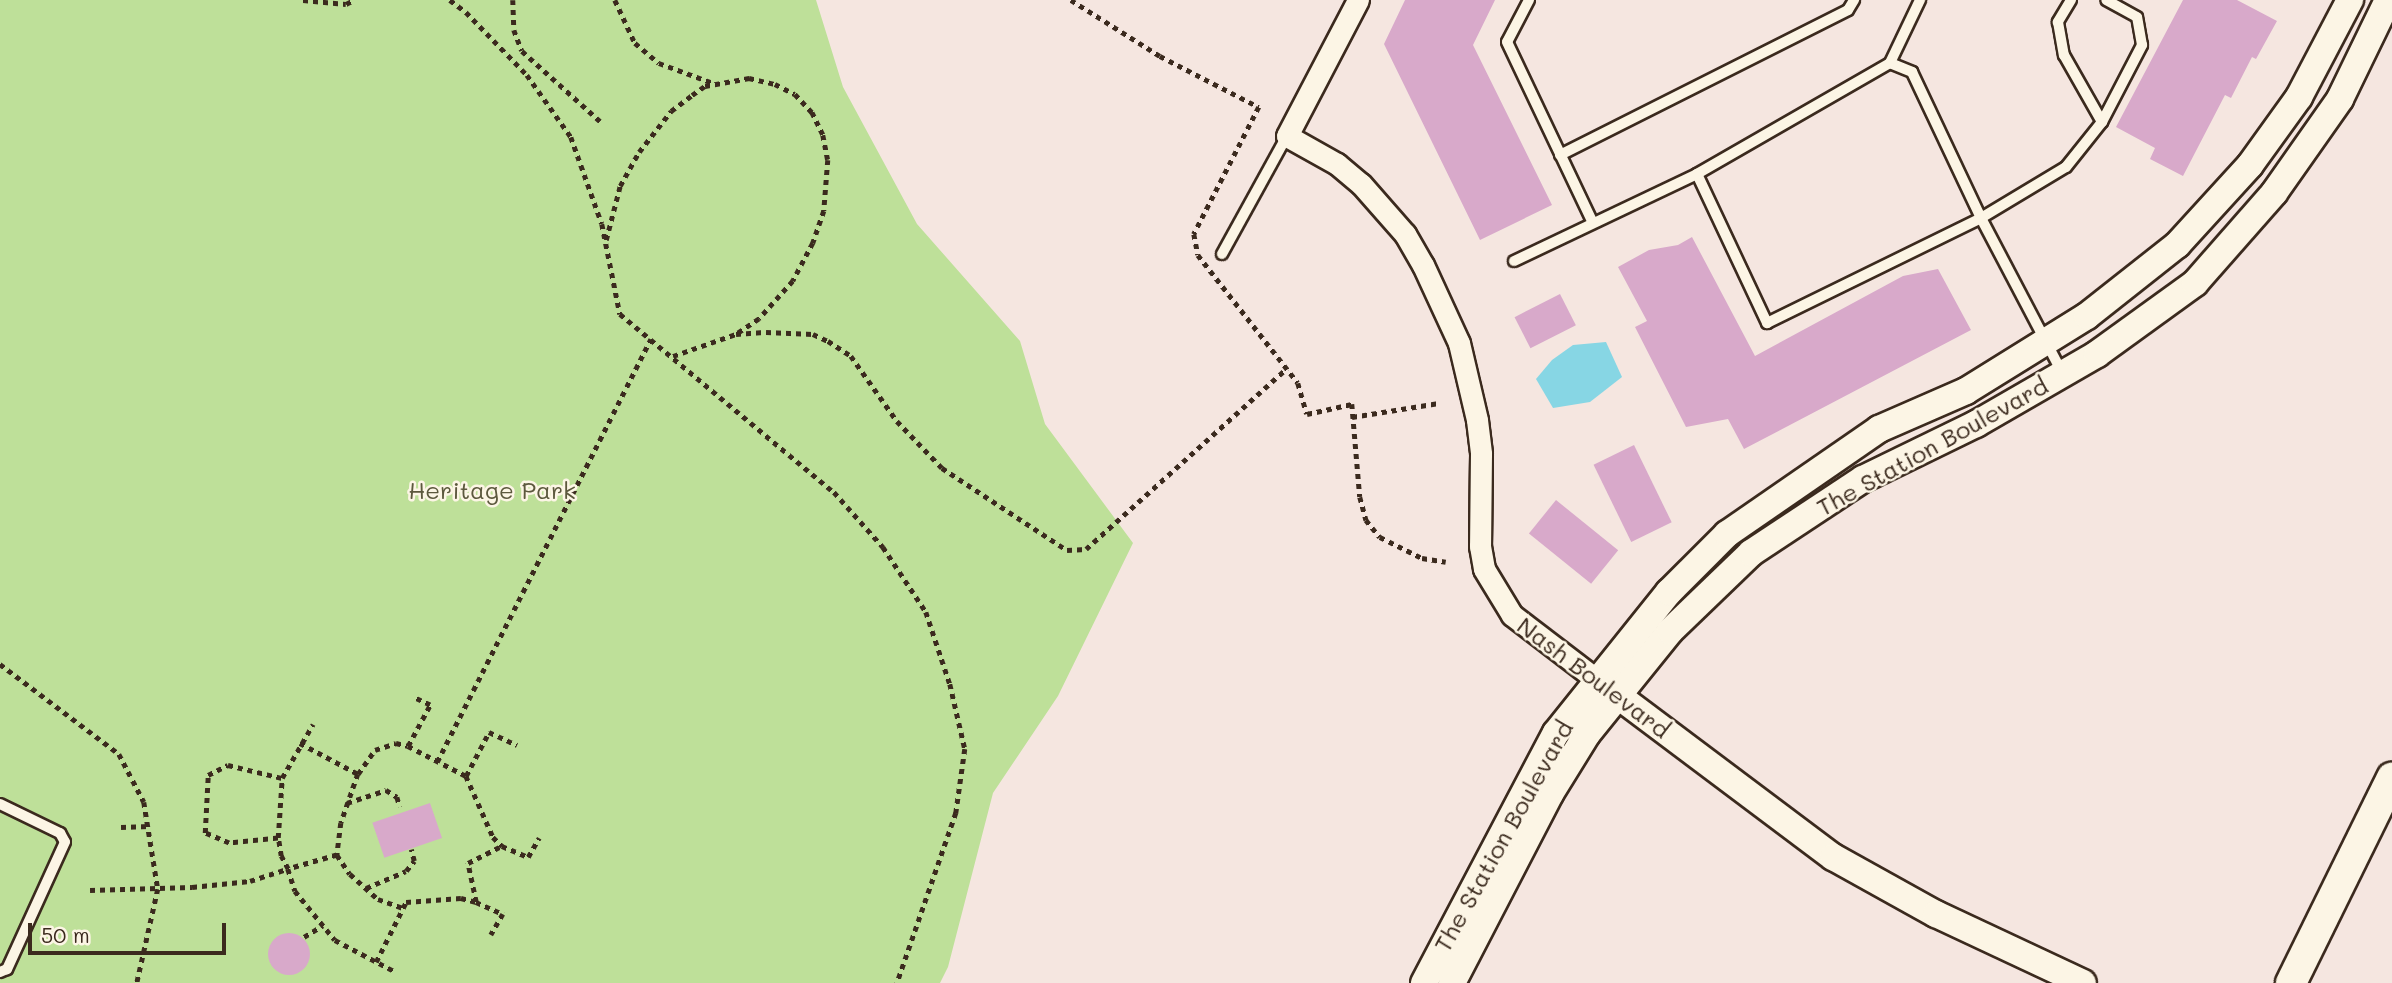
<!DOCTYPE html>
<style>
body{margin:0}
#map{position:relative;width:2392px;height:983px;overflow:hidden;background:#f5e6e0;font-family:Mali,sans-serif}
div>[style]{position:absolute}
.green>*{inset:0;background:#bee099}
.water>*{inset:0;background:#87d6e4}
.building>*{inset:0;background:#d8a9ca;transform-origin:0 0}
.round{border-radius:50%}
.path>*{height:4.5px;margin-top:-2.25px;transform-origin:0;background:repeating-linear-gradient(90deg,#3b2a1e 0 5px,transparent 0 10px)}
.roads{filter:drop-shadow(2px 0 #3b2a1e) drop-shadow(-2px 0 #3b2a1e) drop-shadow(0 2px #3b2a1e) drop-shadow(0 -2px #3b2a1e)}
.service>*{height:10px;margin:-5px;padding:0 5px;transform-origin:5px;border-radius:5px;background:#fcf5e5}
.minor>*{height:21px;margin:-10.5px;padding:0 10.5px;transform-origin:10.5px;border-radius:10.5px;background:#fcf5e5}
.tertiary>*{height:26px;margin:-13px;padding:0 13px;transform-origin:13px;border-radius:13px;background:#fcf5e5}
.secondary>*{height:30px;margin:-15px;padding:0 15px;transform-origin:15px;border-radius:15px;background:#fcf5e5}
span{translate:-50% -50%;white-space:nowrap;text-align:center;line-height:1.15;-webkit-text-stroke:5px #fcf5e5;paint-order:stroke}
.street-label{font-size:24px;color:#3b2a1e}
.park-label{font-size:24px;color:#5c583d}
.scale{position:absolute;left:28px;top:923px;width:198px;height:32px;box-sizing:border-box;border:4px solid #3b2a1e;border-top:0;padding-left:9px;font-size:21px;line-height:24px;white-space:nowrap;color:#3b2a1e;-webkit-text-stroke:5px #fcf5e5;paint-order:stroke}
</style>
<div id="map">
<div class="green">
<i style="clip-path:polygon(0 0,816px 0,843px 87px,917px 224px,1020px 341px,1045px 424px,1133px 543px,1058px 696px,993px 793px,948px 967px,940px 983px,0 983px)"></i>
</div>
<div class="water">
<i style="clip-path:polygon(1606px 342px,1622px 377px,1590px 402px,1553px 408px,1536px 379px,1552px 360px,1573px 345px)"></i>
</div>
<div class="building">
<i style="clip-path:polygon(1405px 0,1495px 0,1473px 45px,1552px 205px,1480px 240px,1384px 44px)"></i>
<i style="clip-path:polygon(2183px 0,2237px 0,2277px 21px,2256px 59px,2252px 57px,2231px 98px,2225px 95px,2183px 176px,2150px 159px,2155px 148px,2116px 127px)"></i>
<i style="clip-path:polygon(1692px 237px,1755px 356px,1903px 276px,1938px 269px,1971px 330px,1744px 449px,1728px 419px,1686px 427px,1635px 327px,1647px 321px,1618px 267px,1649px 250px,1678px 245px)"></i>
<i style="left:1560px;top:294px;width:35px;height:51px;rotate:63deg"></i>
<i style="left:1634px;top:445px;width:86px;height:45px;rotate:64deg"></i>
<i style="left:1556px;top:500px;width:80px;height:43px;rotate:39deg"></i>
<i style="left:430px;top:803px;width:37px;height:61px;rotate:71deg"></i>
<i class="round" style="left:268px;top:933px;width:42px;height:42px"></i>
</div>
<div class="path">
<i style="left:303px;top:0;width:43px;rotate:5.3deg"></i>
<i style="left:346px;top:4px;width:9px;rotate:-27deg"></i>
<i style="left:450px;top:0;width:20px;rotate:37deg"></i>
<i style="left:466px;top:12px;width:88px;rotate:45.9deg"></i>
<i style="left:527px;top:75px;width:76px;rotate:54.6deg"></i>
<i style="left:571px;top:137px;width:92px;rotate:70.4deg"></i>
<i style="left:602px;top:224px;width:92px;rotate:78.7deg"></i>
<i style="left:620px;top:314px;width:278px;rotate:39.8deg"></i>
<i style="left:834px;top:492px;width:74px;rotate:48.3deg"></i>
<i style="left:883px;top:547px;width:78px;rotate:56.5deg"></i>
<i style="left:926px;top:612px;width:76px;rotate:71.6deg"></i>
<i style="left:950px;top:684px;width:67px;rotate:77deg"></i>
<i style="left:965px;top:749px;width:65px;rotate:98deg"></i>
<i style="left:956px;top:813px;width:180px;rotate:109.1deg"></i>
<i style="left:513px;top:0;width:30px;rotate:88deg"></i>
<i style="left:514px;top:30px;width:22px;rotate:69deg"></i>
<i style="left:522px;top:51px;width:105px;rotate:41.9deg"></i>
<i style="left:615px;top:0;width:47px;rotate:65.1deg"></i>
<i style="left:635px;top:43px;width:31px;rotate:40deg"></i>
<i style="left:659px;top:63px;width:58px;rotate:20.3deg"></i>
<i style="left:1071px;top:0;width:105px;rotate:32.2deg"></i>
<i style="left:1160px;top:56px;width:111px;rotate:27.3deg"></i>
<i style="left:1259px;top:107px;width:143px;rotate:117.1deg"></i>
<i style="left:1194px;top:234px;width:21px;rotate:79deg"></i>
<i style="left:1198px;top:255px;width:162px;rotate:52deg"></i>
<i style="left:1298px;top:383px;width:32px;rotate:74deg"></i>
<i style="left:1307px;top:414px;width:46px;rotate:-12.5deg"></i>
<i style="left:1352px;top:404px;width:93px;rotate:85.1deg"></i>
<i style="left:1360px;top:497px;width:24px;rotate:75deg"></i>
<i style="left:1366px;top:520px;width:22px;rotate:51deg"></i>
<i style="left:1380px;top:537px;width:47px;rotate:26.6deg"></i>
<i style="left:1422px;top:558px;width:24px;rotate:9deg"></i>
<i style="left:606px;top:240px;width:56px;rotate:-75.5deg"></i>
<i style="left:620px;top:186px;width:39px;rotate:-61deg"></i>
<i style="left:639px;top:152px;width:52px;rotate:-52deg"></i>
<i style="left:671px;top:111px;width:26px;rotate:-37deg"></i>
<i style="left:692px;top:95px;width:16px;rotate:-35deg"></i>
<i style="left:705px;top:86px;width:45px;rotate:-10.3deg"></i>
<i style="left:749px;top:78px;width:27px;rotate:13deg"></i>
<i style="left:775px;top:84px;width:22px;rotate:27deg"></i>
<i style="left:795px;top:94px;width:25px;rotate:47deg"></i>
<i style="left:812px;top:112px;width:25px;rotate:64deg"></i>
<i style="left:823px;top:135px;width:25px;rotate:79deg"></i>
<i style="left:828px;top:160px;width:51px;rotate:94.5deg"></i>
<i style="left:824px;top:211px;width:34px;rotate:109deg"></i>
<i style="left:813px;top:243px;width:43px;rotate:117.8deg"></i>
<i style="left:793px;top:281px;width:51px;rotate:131.8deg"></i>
<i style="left:759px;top:319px;width:27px;rotate:146deg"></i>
<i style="left:673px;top:356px;width:67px;rotate:-19.2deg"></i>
<i style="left:736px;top:334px;width:30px;rotate:-4deg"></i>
<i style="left:766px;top:332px;width:47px;rotate:2.4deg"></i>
<i style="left:813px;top:334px;width:17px;rotate:25deg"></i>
<i style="left:828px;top:341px;width:27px;rotate:33deg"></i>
<i style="left:851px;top:356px;width:80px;rotate:54.7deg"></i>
<i style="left:897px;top:421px;width:65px;rotate:46.2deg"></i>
<i style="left:942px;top:468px;width:149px;rotate:33.3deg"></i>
<i style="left:1067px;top:550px;width:19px;rotate:-3deg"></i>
<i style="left:1086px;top:549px;width:270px;rotate:-42deg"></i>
<i style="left:1352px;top:417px;width:88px;rotate:-9.1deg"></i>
<i style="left:0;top:664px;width:149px;rotate:37.1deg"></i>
<i style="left:119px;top:754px;width:54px;rotate:62.5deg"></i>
<i style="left:144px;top:802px;width:88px;rotate:80.9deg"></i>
<i style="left:158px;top:889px;width:96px;rotate:102.6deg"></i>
<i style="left:300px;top:743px;width:66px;rotate:28.1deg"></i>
<i style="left:358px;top:774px;width:52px;rotate:109.1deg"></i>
<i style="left:341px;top:823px;width:32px;rotate:97deg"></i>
<i style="left:337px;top:855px;width:51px;rotate:164.1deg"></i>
<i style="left:288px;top:869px;width:23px;rotate:72deg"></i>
<i style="left:295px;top:891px;width:63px;rotate:50.8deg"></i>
<i style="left:335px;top:940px;width:67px;rotate:27.7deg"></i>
<i style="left:408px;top:746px;width:65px;rotate:27.3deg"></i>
<i style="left:466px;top:776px;width:50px;rotate:-62.4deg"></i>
<i style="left:489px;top:732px;width:31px;rotate:25deg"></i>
<i style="left:437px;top:762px;width:474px;rotate:-63.2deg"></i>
<i style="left:358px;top:774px;width:29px;rotate:-55deg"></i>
<i style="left:375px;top:750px;width:22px;rotate:-18deg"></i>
<i style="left:396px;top:743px;width:12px;rotate:14deg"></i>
<i style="left:408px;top:746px;width:47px;rotate:-61.8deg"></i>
<i style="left:430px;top:705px;width:19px;rotate:-155deg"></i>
<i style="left:466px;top:776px;width:67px;rotate:66.1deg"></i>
<i style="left:493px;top:837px;width:13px;rotate:45deg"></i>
<i style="left:502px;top:846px;width:28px;rotate:23deg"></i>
<i style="left:528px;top:857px;width:22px;rotate:-60deg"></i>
<i style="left:347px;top:803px;width:41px;rotate:-18.4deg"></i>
<i style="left:386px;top:790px;width:13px;rotate:32deg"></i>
<i style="left:397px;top:797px;width:10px;rotate:73deg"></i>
<i style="left:121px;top:827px;width:29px;rotate:-2deg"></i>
<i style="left:278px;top:838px;width:49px;rotate:174.2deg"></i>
<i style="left:229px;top:843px;width:26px;rotate:-157deg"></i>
<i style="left:205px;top:833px;width:58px;rotate:-87deg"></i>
<i style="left:208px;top:775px;width:22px;rotate:-27deg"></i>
<i style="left:228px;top:765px;width:56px;rotate:13.5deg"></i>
<i style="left:337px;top:855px;width:23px;rotate:56deg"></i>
<i style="left:350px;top:874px;width:38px;rotate:42deg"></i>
<i style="left:378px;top:899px;width:27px;rotate:20deg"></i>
<i style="left:366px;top:888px;width:43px;rotate:-23deg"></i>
<i style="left:406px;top:871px;width:13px;rotate:-51deg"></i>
<i style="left:414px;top:861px;width:12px;rotate:-104deg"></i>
<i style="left:90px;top:890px;width:102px;rotate:-1.7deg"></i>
<i style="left:192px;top:887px;width:58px;rotate:-5.9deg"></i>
<i style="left:250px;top:881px;width:40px;rotate:-18deg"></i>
<i style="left:288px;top:869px;width:15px;rotate:-118deg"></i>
<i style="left:281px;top:856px;width:18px;rotate:-99deg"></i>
<i style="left:278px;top:838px;width:60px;rotate:-86.2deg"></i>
<i style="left:282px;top:778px;width:62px;rotate:-60.1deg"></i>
<i style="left:476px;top:902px;width:40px;rotate:-102deg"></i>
<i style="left:468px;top:863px;width:38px;rotate:-27deg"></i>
<i style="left:304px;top:937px;width:22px;rotate:-32deg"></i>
<i style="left:376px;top:962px;width:67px;rotate:-63.4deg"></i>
<i style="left:406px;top:902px;width:55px;rotate:-4.2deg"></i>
<i style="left:461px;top:898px;width:16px;rotate:15deg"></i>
<i style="left:476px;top:902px;width:30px;rotate:24deg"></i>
<i style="left:503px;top:914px;width:24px;rotate:120deg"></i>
</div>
<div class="roads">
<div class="service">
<i style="left:1529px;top:0;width:47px;rotate:117.6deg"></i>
<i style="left:1507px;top:42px;width:200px;rotate:64.6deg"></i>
<i style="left:1920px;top:0;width:70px;rotate:115.5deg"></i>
<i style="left:1890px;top:63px;width:223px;rotate:150.1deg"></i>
<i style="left:1697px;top:174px;width:165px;rotate:64.8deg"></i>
<i style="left:1767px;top:323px;width:238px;rotate:-26.1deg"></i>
<i style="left:1981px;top:218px;width:176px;rotate:62.3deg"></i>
<i style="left:2071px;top:0;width:26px;rotate:121deg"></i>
<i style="left:2058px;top:22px;width:34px;rotate:80deg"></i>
<i style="left:2064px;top:55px;width:77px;rotate:60.4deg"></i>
<i style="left:1890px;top:63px;width:24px;rotate:22deg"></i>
<i style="left:1912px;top:72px;width:161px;rotate:64.7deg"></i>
<i style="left:1981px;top:218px;width:99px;rotate:-31deg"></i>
<i style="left:2066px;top:167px;width:58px;rotate:-51.3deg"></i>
<i style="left:2102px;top:122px;width:87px;rotate:-62.5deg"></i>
<i style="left:2142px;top:45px;width:28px;rotate:-100deg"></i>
<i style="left:2137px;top:17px;width:35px;rotate:-151deg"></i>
<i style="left:1560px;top:155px;width:322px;rotate:-26.7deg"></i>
<i style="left:1848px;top:10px;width:12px;rotate:-59deg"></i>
<i style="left:1222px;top:254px;width:135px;rotate:-61.2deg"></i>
<i style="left:1514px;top:261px;width:203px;rotate:-25.4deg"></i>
<i style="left:0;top:804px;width:67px;rotate:25.8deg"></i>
<i style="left:60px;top:833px;width:10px;rotate:61deg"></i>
<i style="left:65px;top:842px;width:140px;rotate:114.5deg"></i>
<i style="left:7px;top:969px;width:8px;rotate:157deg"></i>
</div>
<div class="minor">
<i style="left:1358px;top:0;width:153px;rotate:117.6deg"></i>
<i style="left:1287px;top:136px;width:57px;rotate:29.2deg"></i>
<i style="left:1337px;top:164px;width:31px;rotate:40deg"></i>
<i style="left:1361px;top:184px;width:67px;rotate:48.7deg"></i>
<i style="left:1405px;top:234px;width:36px;rotate:60deg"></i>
<i style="left:1423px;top:265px;width:86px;rotate:65.2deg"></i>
<i style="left:1459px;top:343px;width:79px;rotate:76.8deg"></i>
<i style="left:1477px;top:420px;width:34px;rotate:83deg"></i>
<i style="left:1481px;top:454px;width:92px;rotate:90.6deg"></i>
<i style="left:1480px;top:546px;width:23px;rotate:80deg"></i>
<i style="left:1484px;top:569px;width:54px;rotate:58.7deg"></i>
<i style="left:1512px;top:615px;width:107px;rotate:37.4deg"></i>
</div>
<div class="tertiary">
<i style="left:1605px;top:686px;width:285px;rotate:36.9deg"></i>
<i style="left:1833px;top:857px;width:118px;rotate:29deg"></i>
<i style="left:1936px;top:914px;width:162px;rotate:25.1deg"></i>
<i style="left:1424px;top:983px;width:283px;rotate:-62.2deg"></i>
<i style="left:1556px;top:733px;width:181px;rotate:-51.3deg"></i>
<i style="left:1669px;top:592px;width:82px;rotate:-45deg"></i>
<i style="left:1727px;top:534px;width:185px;rotate:-34.6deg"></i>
<i style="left:1879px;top:429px;width:95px;rotate:-23.6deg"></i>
<i style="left:1966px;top:391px;width:142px;rotate:-31.8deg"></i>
<i style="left:2087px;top:316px;width:115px;rotate:-38.3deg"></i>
<i style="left:2177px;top:245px;width:108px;rotate:-47.6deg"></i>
<i style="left:2250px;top:165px;width:84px;rotate:-54.2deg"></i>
<i style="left:2299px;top:97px;width:110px;rotate:-62.3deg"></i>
<i style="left:1452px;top:983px;width:213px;rotate:-62.6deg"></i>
<i style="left:1550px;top:794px;width:70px;rotate:-58.3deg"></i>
<i style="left:1587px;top:734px;width:132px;rotate:-51.1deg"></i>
<i style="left:1670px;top:631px;width:112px;rotate:-43.9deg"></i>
<i style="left:1751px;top:553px;width:134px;rotate:-33.5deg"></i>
<i style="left:1863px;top:479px;width:126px;rotate:-26deg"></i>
<i style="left:1976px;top:424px;width:140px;rotate:-30deg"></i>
<i style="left:2097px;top:354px;width:121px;rotate:-35.9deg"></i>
<i style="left:2195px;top:283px;width:120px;rotate:-48.7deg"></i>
<i style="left:2274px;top:193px;width:115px;rotate:-54.9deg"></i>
<i style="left:2340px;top:99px;width:110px;rotate:-64.1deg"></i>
</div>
<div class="secondary">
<i style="left:2291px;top:983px;width:229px;rotate:-63.8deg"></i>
</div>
</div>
<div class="street-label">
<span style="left:1932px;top:446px;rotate:-29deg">The Station Boulevard</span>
<span style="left:1594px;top:677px;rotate:37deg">Nash Boulevard</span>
<span style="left:1503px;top:836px;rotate:-61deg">The Station Boulevard</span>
</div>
<div class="park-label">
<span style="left:492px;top:490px">Heritage Park</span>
</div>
<div class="scale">50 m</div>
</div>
